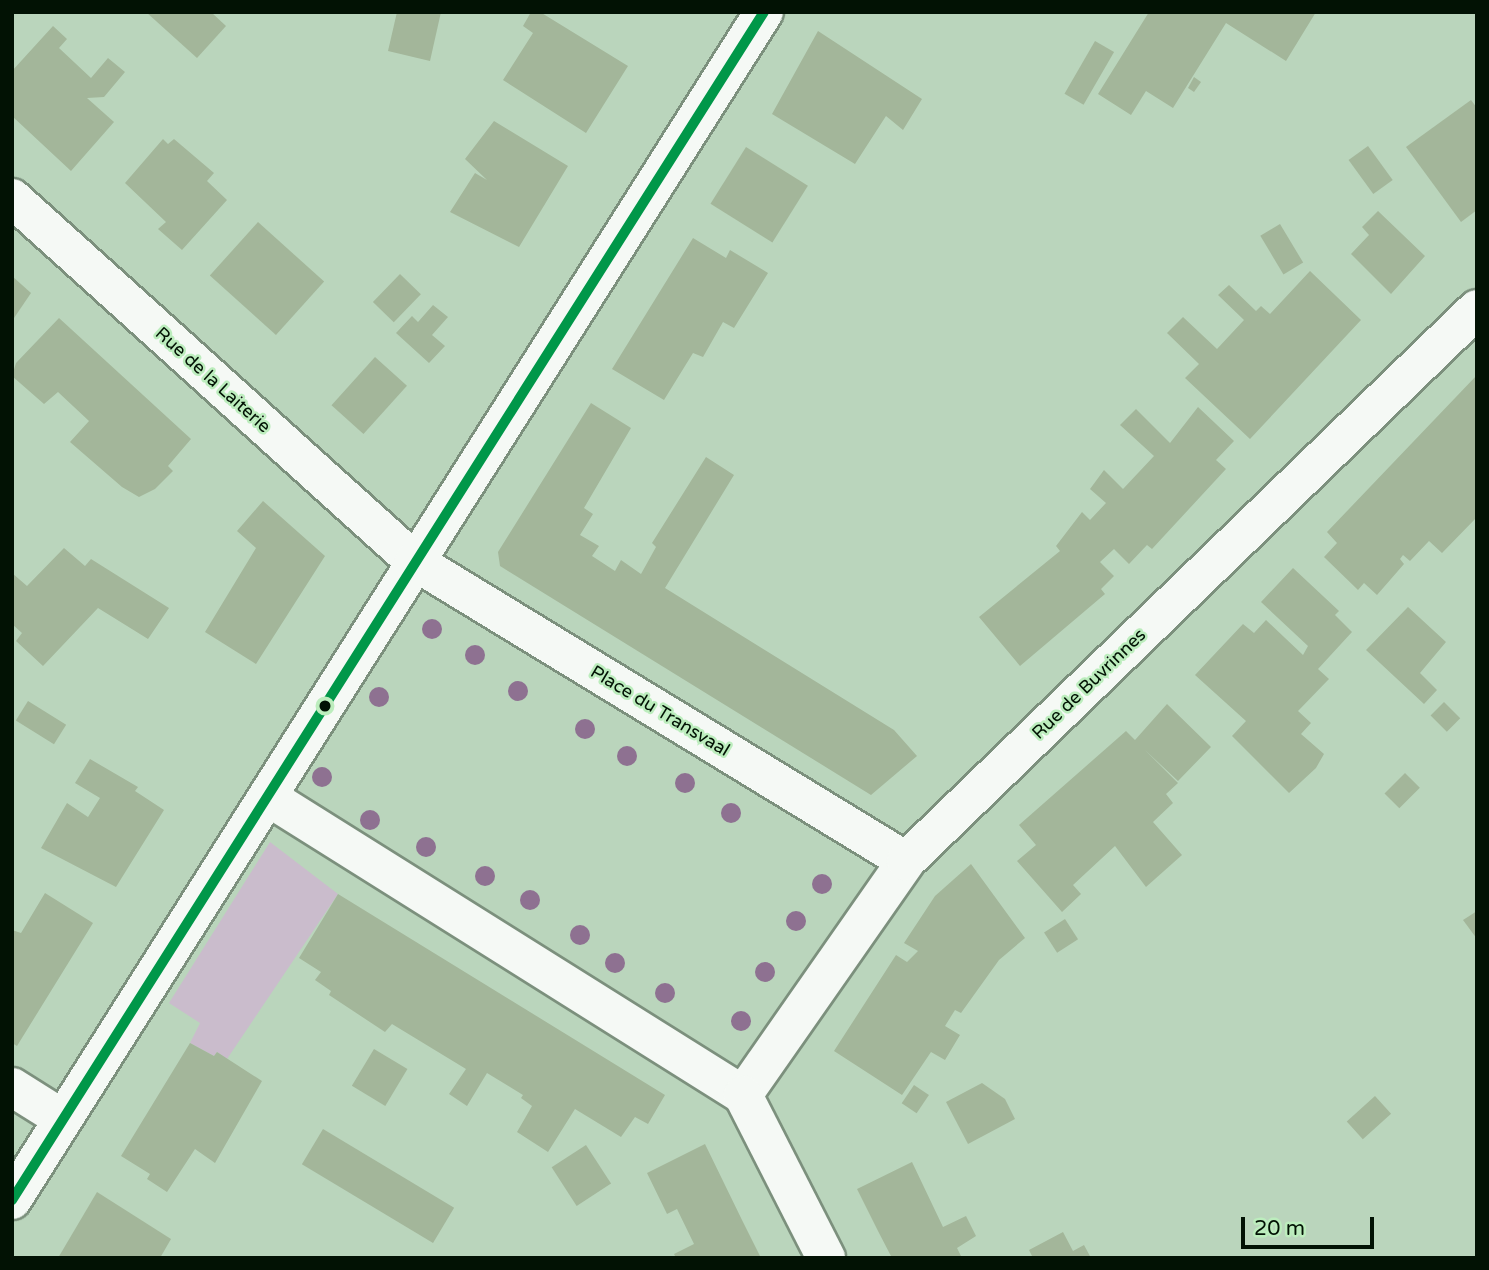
<!DOCTYPE html>
<style>
body{margin:0}
#map{position:relative;width:1489px;height:1270px;overflow:hidden;background:#bad5bc;font-family:"Varela Round",sans-serif}
div>[style]{position:absolute}
.green>*{inset:0;background:#cabccc}
.building>*{inset:0;background:#a3b69a;transform-origin:0 0}
.roads{filter:drop-shadow(2px 0 #7c907d) drop-shadow(-2px 0 #7c907d) drop-shadow(0 2px #7c907d) drop-shadow(0 -2px #7c907d)}
.street>*{height:38px;margin:-19px;padding:0 19px;transform-origin:19px;border-radius:19px;background:#f5f9f5}
.bus-1>*{height:10px;margin:-5px;padding:0 5px;transform-origin:5px;border-radius:5px;background:#009749}
.trees>*{width:20px;height:20px;margin:-10px;border-radius:50%;background:#8e7191}
.dots>*{width:19px;height:19px;translate:-50% -50%;box-sizing:border-box;border:4px solid #bcedbd;border-radius:50%}
span{translate:-50% -50%;white-space:nowrap;text-align:center;line-height:1.15;-webkit-text-stroke:5px #bcedbd;paint-order:stroke}
.street-label{font-size:18px;color:#021204}
.frame{position:absolute;inset:0;border:14px solid #021204;pointer-events:none}
.scale{position:absolute;left:1241px;top:1217px;width:133px;height:32px;box-sizing:border-box;border:4px solid #021204;border-top:0;padding-left:9px;font-size:21px;line-height:24px;white-space:nowrap;color:#021204;-webkit-text-stroke:5px #bcedbd;paint-order:stroke}
</style>
<div id="map">
<div class="green">
<i style="clip-path:polygon(270px 842px,338px 894px,227px 1059px,217px 1052px,214px 1056px,190px 1043px,200px 1023px,169px 1003px)"></i>
</div>
<div class="building">
<i style="clip-path:polygon(146px 12px,211px 12px,226px 26px,197px 58px)"></i>
<i style="clip-path:polygon(397px 12px,441px 12px,430px 61px,388px 51px)"></i>
<i style="clip-path:polygon(531px 12px,540px 12px,628px 66px,586px 133px,503px 80px,533px 33px,523px 26px)"></i>
<i style="clip-path:polygon(1149px 12px,1316px 12px,1286px 61px,1226px 23px,1173px 108px,1146px 91px,1131px 115px,1098px 94px)"></i>
<i style="clip-path:polygon(53px 26px,67px 39px,59px 48px,91px 78px,108px 58px,125px 72px,104px 97px,87px 98px,114px 122px,71px 171px,12px 116px,12px 71px)"></i>
<i style="clip-path:polygon(818px 31px,922px 99px,903px 130px,886px 116px,855px 164px,772px 114px)"></i>
<i style="left:1095px;top:41px;width:22px;height:61px;rotate:30deg"></i>
<i style="clip-path:polygon(1194px 77px,1201px 82px,1194px 92px,1188px 88px)"></i>
<i style="clip-path:polygon(1471px 100px,1477px 108px,1477px 210px,1461px 222px,1406px 147px)"></i>
<i style="clip-path:polygon(494px 121px,568px 166px,519px 247px,450px 212px,475px 173px,487px 180px,465px 159px)"></i>
<i style="clip-path:polygon(163px 139px,168px 144px,174px 139px,214px 173px,207px 181px,227px 200px,182px 250px,158px 229px,166px 222px,125px 183px)"></i>
<i style="left:1368px;top:146px;width:42px;height:24px;rotate:54deg"></i>
<i style="left:746px;top:147px;width:73px;height:67px;rotate:32deg"></i>
<i style="clip-path:polygon(1378px 211px,1425px 256px,1391px 294px,1351px 254px,1369px 235px,1362px 227px)"></i>
<i style="left:258px;top:222px;width:89px;height:72px;rotate:42deg"></i>
<i style="left:1280px;top:224px;width:45px;height:23px;rotate:59deg"></i>
<i style="clip-path:polygon(693px 238px,726px 258px,730px 250px,768px 273px,734px 328px,723px 322px,703px 357px,693px 353px,664px 400px,612px 369px)"></i>
<i style="clip-path:polygon(1310px 271px,1361px 320px,1250px 439px,1185px 378px,1199px 364px,1167px 333px,1183px 317px,1217px 349px,1244px 320px,1218px 295px,1229px 285px,1256px 311px,1261px 306px,1270px 314px)"></i>
<i style="left:400px;top:274px;width:29px;height:39px;rotate:44deg"></i>
<i style="clip-path:polygon(12px 276px,31px 293px,12px 321px)"></i>
<i style="clip-path:polygon(433px 305px,448px 317px,432px 335px,445px 346px,429px 363px,396px 333px,412px 316px,418px 322px)"></i>
<i style="clip-path:polygon(59px 318px,191px 439px,168px 466px,173px 471px,155px 489px,139px 497px,122px 487px,70px 442px,89px 421px,58px 392px,44px 404px,12px 376px,16px 363px)"></i>
<i style="left:375px;top:357px;width:43px;height:65px;rotate:42deg"></i>
<i style="clip-path:polygon(1477px 375px,1477px 517px,1442px 553px,1429px 541px,1410px 561px,1403px 555px,1400px 559px,1404px 564px,1377px 595px,1364px 583px,1358px 590px,1324px 557px,1337px 543px,1327px 532px)"></i>
<i style="clip-path:polygon(591px 403px,631px 428px,584px 508px,593px 514px,580px 535px,599px 546px,592px 556px,615px 571px,621px 560px,641px 574px,656px 547px,652px 543px,706px 457px,734px 475px,665px 588px,894px 730px,917px 756px,871px 795px,500px 566px,498px 552px)"></i>
<i style="clip-path:polygon(1198px 407px,1234px 441px,1216px 460px,1226px 469px,1152px 549px,1147px 545px,1129px 564px,1114px 549px,1100px 562px,1114px 576px,1101px 589px,1105px 594px,1020px 666px,979px 617px,1060px 551px,1056px 546px,1082px 512px,1090px 520px,1106px 503px,1090px 489px,1104px 470px,1123px 489px,1154px 456px,1120px 425px,1136px 409px,1170px 443px)"></i>
<i style="clip-path:polygon(263px 501px,325px 556px,256px 664px,205px 632px,256px 548px,237px 531px)"></i>
<i style="clip-path:polygon(64px 548px,85px 566px,91px 559px,169px 608px,148px 639px,98px 608px,43px 666px,16px 641px,22px 633px,12px 624px,12px 573px,27px 586px)"></i>
<i style="clip-path:polygon(1293px 568px,1339px 611px,1335px 615px,1352px 632px,1318px 669px,1329px 679px,1298px 711px,1311px 723px,1301px 734px,1324px 754px,1316px 768px,1289px 793px,1232px 736px,1246px 721px,1195px 675px,1243px 624px,1254px 633px,1266px 620px,1303px 655px,1308px 646px,1261px 602px)"></i>
<i style="clip-path:polygon(1408px 607px,1446px 642px,1420px 673px,1437px 690px,1424px 704px,1366px 650px)"></i>
<i style="left:28px;top:701px;width:45px;height:23px;rotate:32deg"></i>
<i style="left:1444px;top:702px;width:23px;height:19px;rotate:45deg"></i>
<i style="clip-path:polygon(1167px 704px,1211px 747px,1178px 781px,1145px 750px,1178px 783px,1166px 794px,1173px 803px,1153px 822px,1182px 855px,1146px 887px,1115px 846px,1073px 885px,1081px 894px,1062px 912px,1017px 861px,1036px 845px,1019px 825px,1126px 731px,1135px 740px)"></i>
<i style="clip-path:polygon(90px 759px,138px 787px,135px 791px,164px 810px,116px 887px,41px 848px,67px 803px,88px 817px,100px 798px,75px 783px)"></i>
<i style="left:1405px;top:773px;width:21px;height:29px;rotate:45deg"></i>
<i style="clip-path:polygon(971px 864px,1025px 938px,999px 960px,961px 1013px,955px 1010px,945px 1026px,960px 1035px,945px 1060px,931px 1052px,902px 1095px,834px 1051px,896px 955px,907px 962px,918px 951px,904px 943px,935px 896px)"></i>
<i style="clip-path:polygon(45px 893px,93px 923px,17px 1046px,12px 1043px,12px 930px,21px 933px)"></i>
<i style="clip-path:polygon(338px 894px,665px 1095px,648px 1124px,635px 1117px,621px 1137px,575px 1109px,548px 1152px,517px 1132px,532px 1106px,521px 1098px,523px 1095px,487px 1073px,467px 1106px,449px 1094px,466px 1069px,392px 1024px,385px 1032px,329px 995px,331px 991px,315px 980px,321px 972px,299px 958px)"></i>
<i style="clip-path:polygon(1477px 911px,1477px 939px,1463px 920px)"></i>
<i style="left:1065px;top:919px;width:24px;height:25px;rotate:57deg"></i>
<i style="clip-path:polygon(190px 1043px,214px 1056px,217px 1052px,262px 1081px,215px 1163px,195px 1149px,167px 1192px,147px 1179px,150px 1174px,121px 1156px)"></i>
<i style="left:374px;top:1049px;width:39px;height:43px;rotate:31deg"></i>
<i style="clip-path:polygon(982px 1083px,1005px 1099px,1015px 1119px,968px 1144px,946px 1102px)"></i>
<i style="left:914px;top:1085px;width:18px;height:22px;rotate:34deg"></i>
<i style="left:1375px;top:1096px;width:24px;height:38px;rotate:48deg"></i>
<i style="left:323px;top:1129px;width:153px;height:41px;rotate:31deg"></i>
<i style="clip-path:polygon(705px 1144px,742px 1220px,761px 1258px,676px 1258px,674px 1254px,694px 1244px,677px 1209px,667px 1214px,647px 1173px)"></i>
<i style="left:586px;top:1145px;width:46px;height:41px;rotate:57deg"></i>
<i style="clip-path:polygon(912px 1162px,943px 1227px,966px 1216px,976px 1236px,957px 1248px,962px 1258px,892px 1258px,878px 1231px,857px 1189px)"></i>
<i style="clip-path:polygon(97px 1192px,171px 1239px,160px 1258px,58px 1258px)"></i>
<i style="clip-path:polygon(1063px 1232px,1073px 1251px,1084px 1245px,1091px 1258px,1033px 1258px,1029px 1250px)"></i>
</div>
<div class="roads">
<div class="street">
<i style="left:12px;top:198px;width:542px;rotate:42.08deg"></i>
<i style="left:414px;top:561px;width:576px;rotate:31.37deg"></i>
<i style="left:268px;top:797px;width:561px;rotate:32.1deg"></i>
<i style="left:12px;top:1087px;width:60px;rotate:32.1deg"></i>
<i style="left:743px;top:1095px;width:285px;rotate:-55.1deg"></i>
<i style="left:906px;top:861px;width:794px;rotate:-44.03deg"></i>
<i style="left:743px;top:1095px;width:183px;rotate:63deg"></i>
<i style="left:12px;top:1200px;width:1406px;rotate:-57.67deg"></i>
</div>
</div>
<div class="bus-1">
<i style="left:12px;top:1200px;width:1406px;rotate:-57.67deg"></i>
</div>
<div class="trees">
<i style="left:432px;top:629px"></i>
<i style="left:475px;top:655px"></i>
<i style="left:518px;top:691px"></i>
<i style="left:379px;top:697px"></i>
<i style="left:585px;top:729px"></i>
<i style="left:627px;top:756px"></i>
<i style="left:322px;top:777px"></i>
<i style="left:685px;top:783px"></i>
<i style="left:731px;top:813px"></i>
<i style="left:370px;top:820px"></i>
<i style="left:426px;top:847px"></i>
<i style="left:485px;top:876px"></i>
<i style="left:822px;top:884px"></i>
<i style="left:530px;top:900px"></i>
<i style="left:796px;top:921px"></i>
<i style="left:580px;top:935px"></i>
<i style="left:615px;top:963px"></i>
<i style="left:765px;top:972px"></i>
<i style="left:665px;top:993px"></i>
<i style="left:741px;top:1021px"></i>
</div>
<div class="dots">
<i style="left:325px;top:706px;background:#021204"></i>
</div>
<div class="street-label">
<span style="left:213px;top:380px;rotate:42deg">Rue de la Laiterie</span>
<span style="left:1089px;top:684px;rotate:-44deg">Rue de Buvrinnes</span>
<span style="left:660px;top:711px;rotate:31deg">Place du Transvaal</span>
</div>
<div class="frame"></div>
<div class="scale">20 m</div>
</div>
